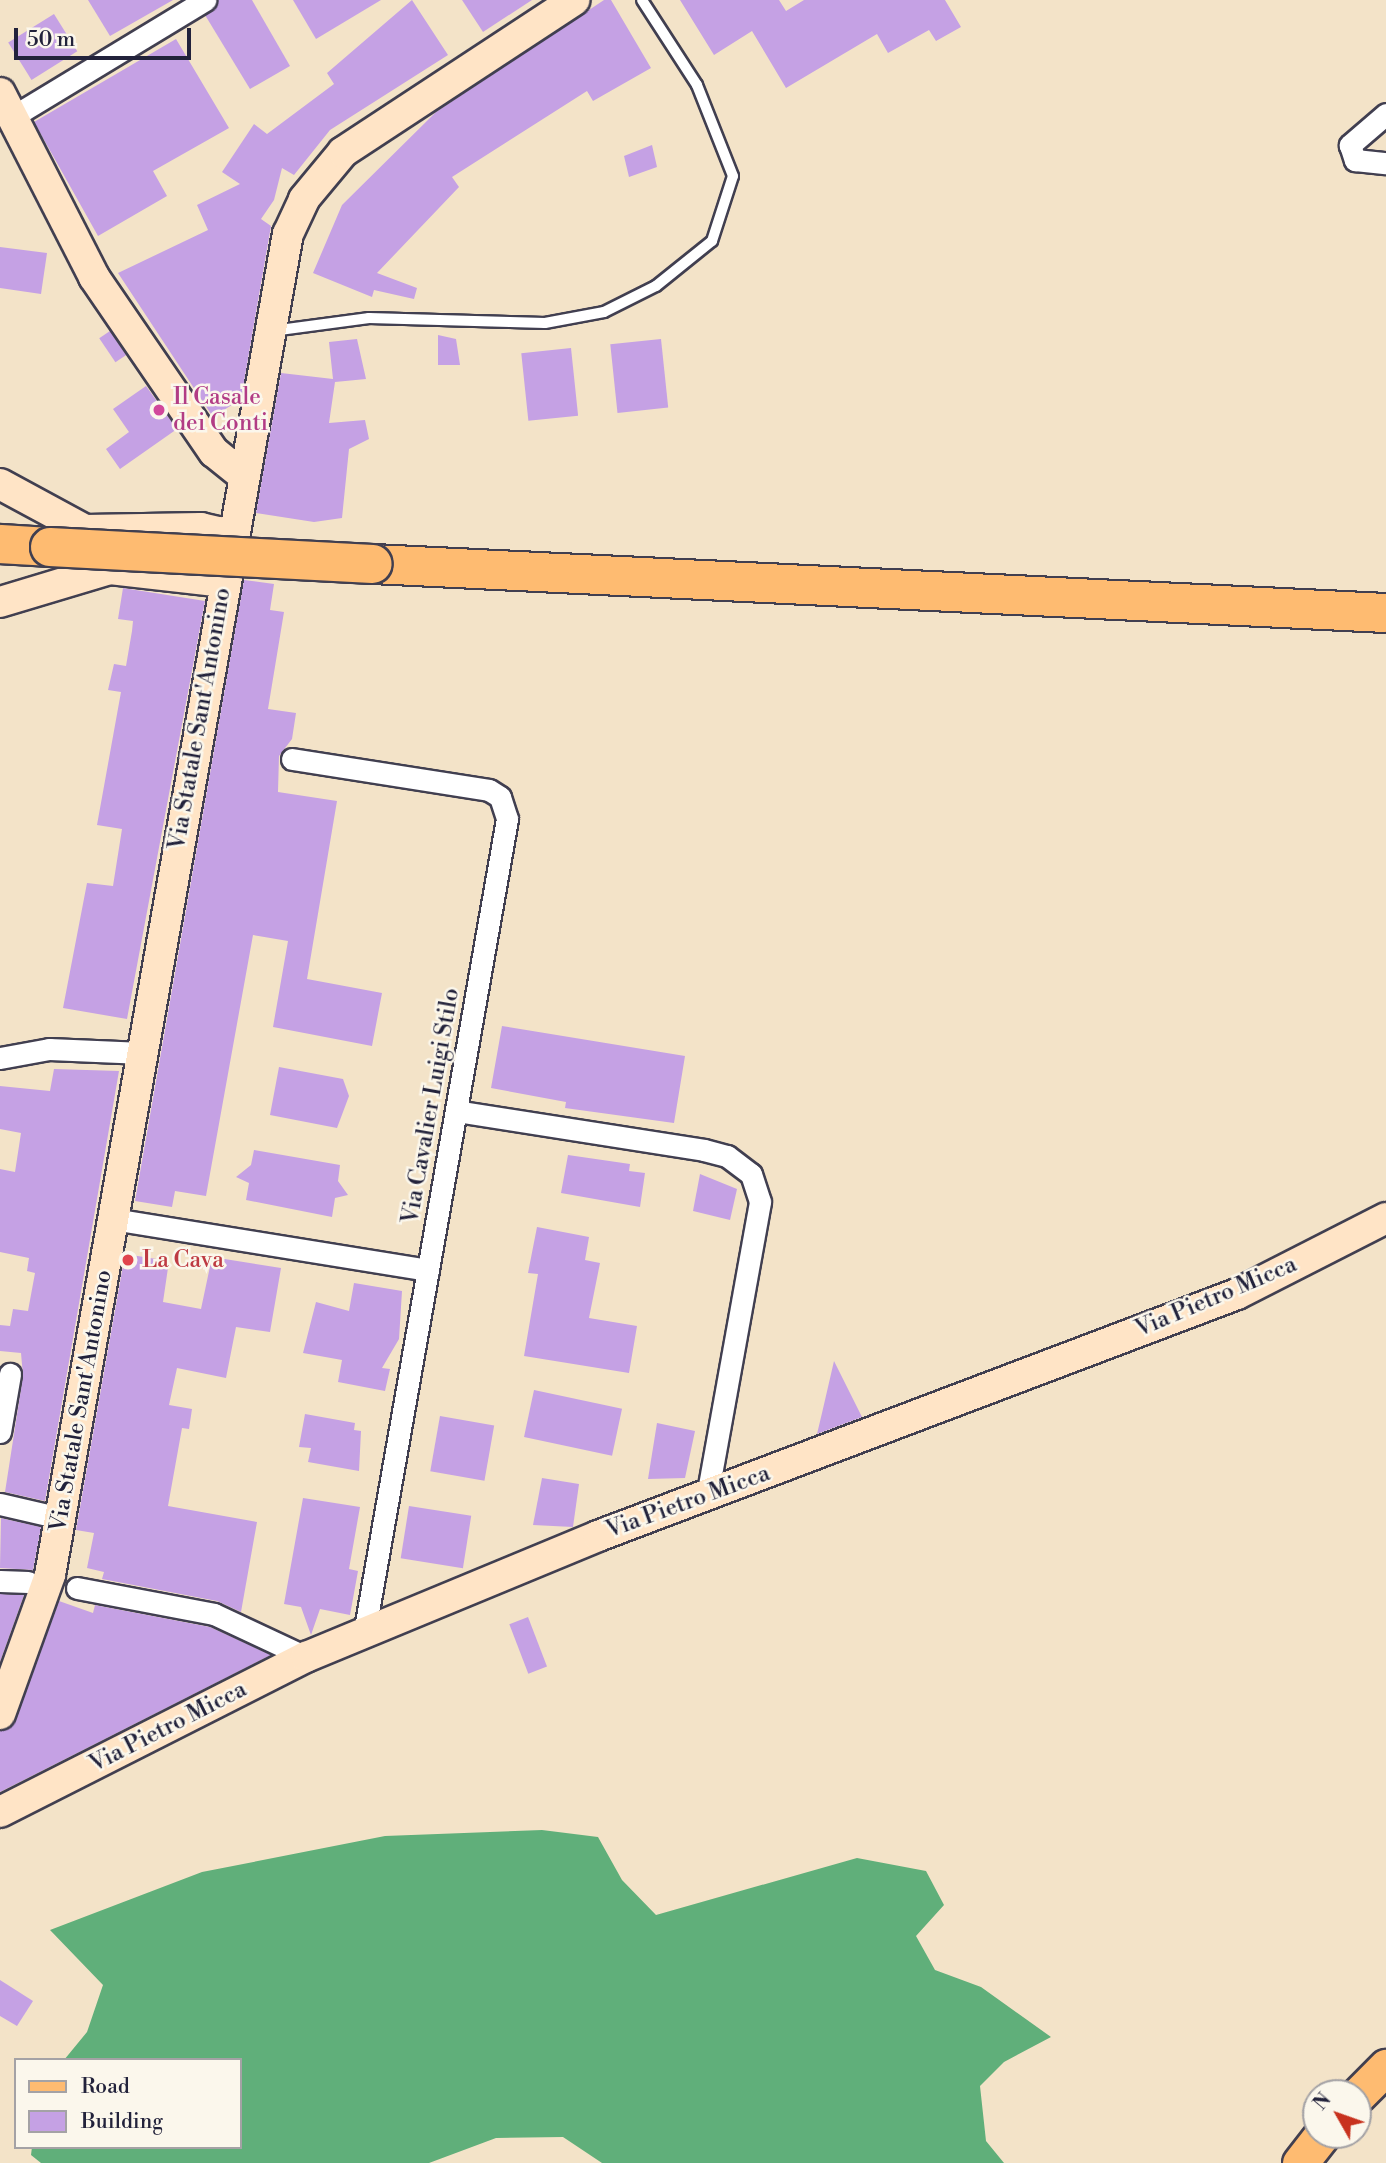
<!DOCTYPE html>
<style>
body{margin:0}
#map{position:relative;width:1386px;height:2163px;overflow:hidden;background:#f3e3c8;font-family:"Libre Bodoni",serif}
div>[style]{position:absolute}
.forest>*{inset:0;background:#60af7a}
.building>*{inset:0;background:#c5a1e4;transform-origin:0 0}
.roads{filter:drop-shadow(2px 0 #413f50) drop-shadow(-2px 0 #413f50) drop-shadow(0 2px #413f50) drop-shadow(0 -2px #413f50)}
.lane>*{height:10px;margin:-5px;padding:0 5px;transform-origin:5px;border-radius:5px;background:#fff}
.street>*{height:21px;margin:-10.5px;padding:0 10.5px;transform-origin:10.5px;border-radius:10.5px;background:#fff}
.secondary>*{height:30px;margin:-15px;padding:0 15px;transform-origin:15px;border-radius:15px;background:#ffe4c6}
.primary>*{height:35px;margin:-17.5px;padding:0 17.5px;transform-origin:17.5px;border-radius:17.5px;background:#febb71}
.highway>*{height:38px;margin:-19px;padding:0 19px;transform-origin:19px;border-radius:19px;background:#febb71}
.bridges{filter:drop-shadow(2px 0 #413f50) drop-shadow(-2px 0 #413f50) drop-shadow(0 2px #413f50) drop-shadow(0 -2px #413f50)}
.highway-bridge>*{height:38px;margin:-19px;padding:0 19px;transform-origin:19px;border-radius:19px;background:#febb71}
.dots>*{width:19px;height:19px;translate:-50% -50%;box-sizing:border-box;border:4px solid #fbf7ec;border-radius:50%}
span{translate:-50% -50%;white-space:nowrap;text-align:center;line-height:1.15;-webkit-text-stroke:5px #fbf7ec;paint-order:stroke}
.hotel-label{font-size:23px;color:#b23c85}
.left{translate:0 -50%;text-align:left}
.street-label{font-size:23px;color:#22223b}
.health-label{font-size:23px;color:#be3a42}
.legend{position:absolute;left:14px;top:2058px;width:228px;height:91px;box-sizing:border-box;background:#fbf7ec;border:2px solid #a4a2a5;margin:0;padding:9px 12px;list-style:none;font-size:21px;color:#22223b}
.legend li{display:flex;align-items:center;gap:14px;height:35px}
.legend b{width:35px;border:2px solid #a4a2a5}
.north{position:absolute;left:1302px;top:2079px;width:70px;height:70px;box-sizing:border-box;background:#fbf7ec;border:2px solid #a4a2a5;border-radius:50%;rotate:310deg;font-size:19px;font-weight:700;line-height:28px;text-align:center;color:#22223b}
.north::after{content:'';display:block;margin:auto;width:24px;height:32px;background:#c8321e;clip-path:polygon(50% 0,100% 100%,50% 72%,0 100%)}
.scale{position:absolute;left:14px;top:28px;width:177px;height:32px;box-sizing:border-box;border:4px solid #22223b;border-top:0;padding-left:9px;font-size:21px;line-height:24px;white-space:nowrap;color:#22223b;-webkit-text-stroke:5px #fbf7ec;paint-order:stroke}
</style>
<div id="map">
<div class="forest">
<i style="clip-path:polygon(542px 1830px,598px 1837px,622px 1880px,656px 1915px,857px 1858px,926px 1871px,944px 1905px,916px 1936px,935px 1970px,981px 1987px,1051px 2037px,1004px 2062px,980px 2086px,986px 2141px,1004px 2163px,602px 2163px,563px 2137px,496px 2138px,429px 2163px,41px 2163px,31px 2155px,32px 2147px,240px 2147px,240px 2060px,64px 2060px,87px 2032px,103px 1985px,50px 1930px,202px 1872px,385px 1836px)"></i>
</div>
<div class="building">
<i style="clip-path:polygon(88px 0,173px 0,110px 36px)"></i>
<i style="clip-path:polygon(218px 0,252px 0,290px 66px,250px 89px,205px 15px)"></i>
<i style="clip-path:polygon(293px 0,381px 0,316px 39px)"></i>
<i style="clip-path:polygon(412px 0,448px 55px,330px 130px,294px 175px,282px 168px,274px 200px,261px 219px,271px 226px,241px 399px,213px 417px,118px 273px,208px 230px,197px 205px,240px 184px,222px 172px,254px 124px,267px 134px,334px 84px,327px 73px)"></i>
<i style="clip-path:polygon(462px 0,532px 0,483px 32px)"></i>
<i style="clip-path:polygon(604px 0,611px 0,651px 68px,593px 101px,587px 91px,452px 177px,459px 187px,377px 273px,417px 288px,414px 299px,374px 290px,372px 297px,313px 273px,342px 205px,436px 112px)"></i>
<i style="clip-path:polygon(680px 0,779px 0,786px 11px,804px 0,945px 0,961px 27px,936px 41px,929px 30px,888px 53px,877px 34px,786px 88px,752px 31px,714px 55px)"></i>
<i style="left:54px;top:14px;width:44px;height:54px;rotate:58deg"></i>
<i style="clip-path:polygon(176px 39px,229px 128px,153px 171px,167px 196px,98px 236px,34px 122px)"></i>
<i style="clip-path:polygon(652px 145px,657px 167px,629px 177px,624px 156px)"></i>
<i style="clip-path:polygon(0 247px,47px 253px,41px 294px,0 288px)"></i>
<i style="left:110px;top:331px;width:29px;height:13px;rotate:56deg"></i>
<i style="clip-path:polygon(438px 335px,456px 339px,460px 365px,438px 365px)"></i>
<i style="clip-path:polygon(357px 339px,366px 379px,335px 382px,329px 423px,365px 420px,369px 439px,349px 449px,342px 518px,314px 522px,256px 513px,281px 373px,333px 379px,329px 342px)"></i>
<i style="left:661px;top:339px;width:69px;height:51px;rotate:84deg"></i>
<i style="left:571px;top:348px;width:68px;height:50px;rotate:84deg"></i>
<i style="clip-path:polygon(146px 386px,177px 429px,120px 469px,106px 449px,129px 432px,113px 409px)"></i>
<i style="clip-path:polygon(244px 580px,274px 584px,270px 610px,284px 612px,268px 709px,296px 713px,292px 739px,279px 756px,278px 792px,337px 801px,307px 979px,382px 993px,372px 1046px,273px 1027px,288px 941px,253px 935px,206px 1196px,175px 1191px,172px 1207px,135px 1201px)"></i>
<i style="clip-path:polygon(123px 588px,205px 601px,127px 1019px,63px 1008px,87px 883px,113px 886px,122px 829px,97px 825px,121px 692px,108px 690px,114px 664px,126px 666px,132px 631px,133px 621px,118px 619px)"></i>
<i style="clip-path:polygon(502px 1026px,685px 1056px,674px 1123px,565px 1108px,566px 1102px,491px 1088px)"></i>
<i style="clip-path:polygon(279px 1067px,343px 1079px,349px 1096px,337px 1128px,270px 1115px)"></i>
<i style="clip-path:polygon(54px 1069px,119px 1071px,45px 1501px,5px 1492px,23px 1376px,21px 1353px,0 1351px,0 1325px,10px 1326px,13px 1309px,28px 1311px,35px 1273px,27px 1271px,29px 1258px,0 1252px,0 1169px,15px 1172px,21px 1133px,0 1129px,0 1086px,50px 1091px)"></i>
<i style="clip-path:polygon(254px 1150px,340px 1165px,338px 1181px,348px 1195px,335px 1198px,332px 1217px,246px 1200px,249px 1183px,236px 1177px,251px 1165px)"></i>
<i style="clip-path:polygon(568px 1155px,630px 1164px,629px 1171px,645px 1173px,640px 1207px,561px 1193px)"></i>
<i style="clip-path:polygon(700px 1174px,737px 1189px,730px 1220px,693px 1211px)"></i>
<i style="clip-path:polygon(537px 1227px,589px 1237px,585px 1260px,600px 1263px,589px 1318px,637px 1326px,629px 1373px,524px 1356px,538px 1274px,528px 1273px)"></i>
<i style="clip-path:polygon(125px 1254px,169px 1261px,163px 1302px,201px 1309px,212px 1257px,281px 1268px,270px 1332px,236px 1327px,226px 1378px,177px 1368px,169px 1405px,192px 1409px,189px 1429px,182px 1428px,168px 1506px,257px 1522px,241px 1612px,217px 1601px,102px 1579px,104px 1572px,87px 1568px,94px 1533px,76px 1530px)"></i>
<i style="clip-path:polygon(354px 1283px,402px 1291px,399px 1339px,382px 1368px,390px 1369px,385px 1391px,338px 1382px,342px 1360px,303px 1353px,316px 1302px,349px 1311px)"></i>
<i style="clip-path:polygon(834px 1361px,862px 1417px,817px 1434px,822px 1413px)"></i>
<i style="left:534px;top:1390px;width:90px;height:48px;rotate:12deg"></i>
<i style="clip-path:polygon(305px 1414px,355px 1423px,354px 1430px,361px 1431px,359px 1471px,308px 1462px,311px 1448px,299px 1447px)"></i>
<i style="left:440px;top:1416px;width:55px;height:56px;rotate:10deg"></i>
<i style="clip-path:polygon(657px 1423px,695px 1431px,685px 1478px,648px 1479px)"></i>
<i style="clip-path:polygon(542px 1478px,579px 1484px,573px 1527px,533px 1525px)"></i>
<i style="clip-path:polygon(303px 1498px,360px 1507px,349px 1569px,358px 1571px,350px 1615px,320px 1609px,311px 1635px,301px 1607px,284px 1604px)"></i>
<i style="left:409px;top:1506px;width:63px;height:53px;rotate:9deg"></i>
<i style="clip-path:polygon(1px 1518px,41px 1527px,33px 1570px,0 1568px)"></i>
<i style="clip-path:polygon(0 1594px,24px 1595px,0 1662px)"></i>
<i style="clip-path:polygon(59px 1601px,93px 1613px,95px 1605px,210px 1627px,271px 1655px,0 1792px,0 1731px,16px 1720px)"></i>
<i style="left:528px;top:1617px;width:53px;height:20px;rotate:69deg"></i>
<i style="clip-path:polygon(0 1980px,33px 2001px,17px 2026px,0 2016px)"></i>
</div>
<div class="roads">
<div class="lane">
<i style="left:272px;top:331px;width:98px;rotate:-7.6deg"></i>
<i style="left:369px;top:318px;width:176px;rotate:1.6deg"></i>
<i style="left:545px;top:323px;width:60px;rotate:-10.6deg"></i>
<i style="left:604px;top:312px;width:58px;rotate:-26.6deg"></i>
<i style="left:656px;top:286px;width:72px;rotate:-38.8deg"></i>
<i style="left:712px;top:241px;width:68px;rotate:-72.1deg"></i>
<i style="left:733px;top:176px;width:98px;rotate:-111.6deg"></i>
<i style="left:697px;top:85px;width:101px;rotate:-122.9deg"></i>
</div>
<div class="street">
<i style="left:1386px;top:114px;width:48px;rotate:139.3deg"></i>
<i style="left:1350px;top:145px;width:16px;rotate:72deg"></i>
<i style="left:1355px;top:160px;width:31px;rotate:6deg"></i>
<i style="left:12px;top:117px;width:226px;rotate:-31.2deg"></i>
<i style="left:292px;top:759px;width:199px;rotate:8.9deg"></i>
<i style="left:489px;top:790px;width:13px;rotate:32deg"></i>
<i style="left:500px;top:797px;width:23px;rotate:72deg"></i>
<i style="left:507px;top:819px;width:827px;rotate:99.95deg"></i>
<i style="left:0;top:1058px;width:50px;rotate:-10.4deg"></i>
<i style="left:49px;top:1049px;width:94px;rotate:2.4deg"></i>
<i style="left:456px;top:1111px;width:251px;rotate:8.9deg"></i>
<i style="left:704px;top:1150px;width:24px;rotate:15deg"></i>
<i style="left:727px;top:1156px;width:30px;rotate:37deg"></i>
<i style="left:751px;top:1174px;width:29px;rotate:72deg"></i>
<i style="left:760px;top:1202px;width:299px;rotate:100.2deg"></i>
<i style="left:113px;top:1219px;width:319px;rotate:9.2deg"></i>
<i style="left:0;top:1432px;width:59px;rotate:-80.2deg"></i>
<i style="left:0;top:1504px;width:62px;rotate:13.1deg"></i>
<i style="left:0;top:1581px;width:28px;rotate:2deg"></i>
<i style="left:77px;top:1588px;width:139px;rotate:10.7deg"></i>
<i style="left:214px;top:1614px;width:102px;rotate:25.1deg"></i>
</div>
<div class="secondary">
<i style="left:0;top:93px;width:207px;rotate:62.9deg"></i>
<i style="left:94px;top:277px;width:212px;rotate:55.6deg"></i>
<i style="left:214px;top:452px;width:36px;rotate:39deg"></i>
<i style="left:0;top:484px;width:97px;rotate:28.4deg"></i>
<i style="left:85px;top:530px;width:116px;rotate:-1deg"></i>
<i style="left:201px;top:528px;width:18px;rotate:13deg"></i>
<i style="left:219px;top:532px;width:17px;rotate:50deg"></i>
<i style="left:0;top:602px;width:115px;rotate:-16.7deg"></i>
<i style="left:110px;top:569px;width:115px;rotate:6.5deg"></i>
<i style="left:0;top:1714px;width:148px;rotate:-70.2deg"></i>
<i style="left:50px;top:1575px;width:1362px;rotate:-79.94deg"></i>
<i style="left:288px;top:234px;width:38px;rotate:-65deg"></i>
<i style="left:304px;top:199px;width:61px;rotate:-50.3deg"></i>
<i style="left:343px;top:152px;width:277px;rotate:-33.3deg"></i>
<i style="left:0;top:1812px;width:343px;rotate:-26.9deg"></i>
<i style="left:306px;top:1657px;width:316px;rotate:-22.5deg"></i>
<i style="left:598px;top:1536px;width:683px;rotate:-20.74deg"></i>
<i style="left:1237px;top:1294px;width:167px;rotate:-27deg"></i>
</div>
<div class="primary">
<i style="left:1358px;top:2095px;width:40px;rotate:-45deg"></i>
<i style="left:1300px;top:2163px;width:36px;rotate:-52deg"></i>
</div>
<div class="highway">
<i style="left:0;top:544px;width:50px;rotate:3.4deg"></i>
<i style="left:373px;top:564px;width:1014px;rotate:2.77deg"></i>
</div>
</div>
<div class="bridges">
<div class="highway-bridge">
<i style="left:50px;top:547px;width:323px;rotate:3deg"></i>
</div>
</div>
<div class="dots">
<i style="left:159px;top:410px;background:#d1479c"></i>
<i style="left:128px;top:1260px;background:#e0444e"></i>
</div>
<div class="hotel-label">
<span class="left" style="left:173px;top:410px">Il Casale<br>dei Conti</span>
</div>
<div class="street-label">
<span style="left:200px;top:719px;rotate:-80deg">Via Statale Sant'Antonino</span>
<span style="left:431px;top:1106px;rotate:-80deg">Via Cavalier Luigi Stilo</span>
<span style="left:1216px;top:1297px;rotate:-23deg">Via Pietro Micca</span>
<span style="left:81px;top:1401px;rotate:-80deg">Via Statale Sant'Antonino</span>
<span style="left:688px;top:1502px;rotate:-20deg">Via Pietro Micca</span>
<span style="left:168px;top:1727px;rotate:-27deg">Via Pietro Micca</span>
</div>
<div class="health-label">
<span class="left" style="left:142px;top:1260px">La Cava</span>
</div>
<ul class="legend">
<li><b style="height:9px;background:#febb71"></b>Road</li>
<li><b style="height:19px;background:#c5a1e4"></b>Building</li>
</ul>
<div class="north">N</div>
<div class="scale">50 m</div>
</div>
